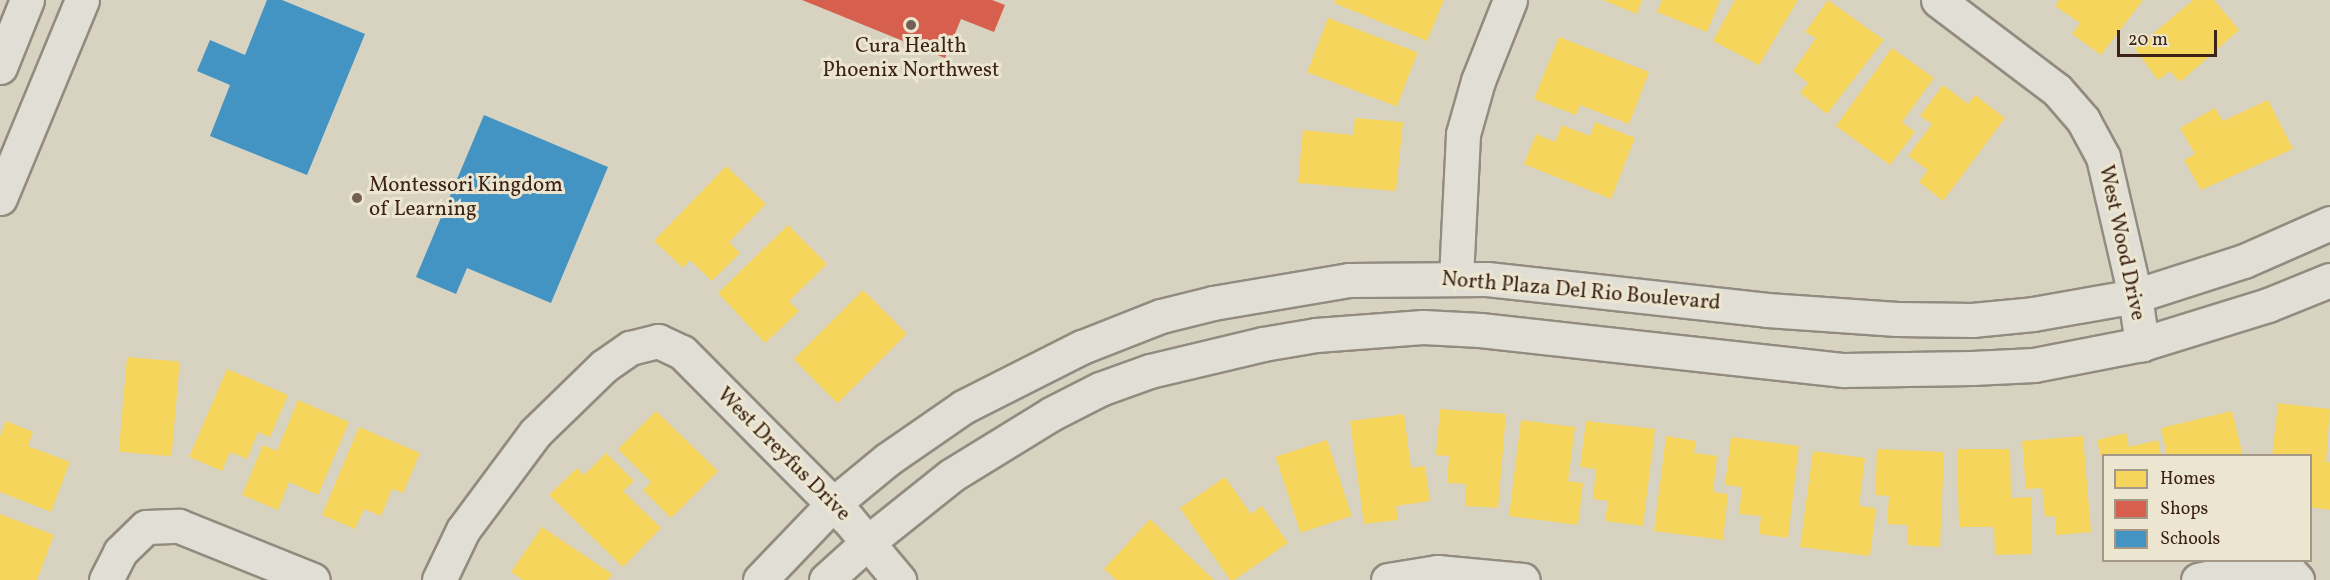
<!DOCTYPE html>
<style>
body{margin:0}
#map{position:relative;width:2330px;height:580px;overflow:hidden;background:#d8d2c0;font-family:Vollkorn,serif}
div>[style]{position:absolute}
.homes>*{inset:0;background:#f6d55c;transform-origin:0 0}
.shops>*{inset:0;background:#d6604d}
.schools>*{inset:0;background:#4393c3}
.roads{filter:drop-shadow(2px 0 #928b80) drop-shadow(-2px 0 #928b80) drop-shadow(0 2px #928b80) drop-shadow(0 -2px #928b80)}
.street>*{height:33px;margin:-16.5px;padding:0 16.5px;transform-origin:16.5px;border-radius:16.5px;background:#e1dfd5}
.secondary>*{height:33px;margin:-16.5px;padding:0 16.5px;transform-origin:16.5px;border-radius:16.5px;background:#e1dfd5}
.dots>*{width:16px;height:16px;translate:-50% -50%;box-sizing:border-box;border:3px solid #ece6d0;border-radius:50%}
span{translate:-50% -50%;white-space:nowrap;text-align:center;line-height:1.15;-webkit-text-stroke:6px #ece6d0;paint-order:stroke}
.poi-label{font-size:21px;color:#3c2316}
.left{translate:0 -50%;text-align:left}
.street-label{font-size:21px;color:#3c2316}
.legend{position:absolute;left:2102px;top:454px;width:210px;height:108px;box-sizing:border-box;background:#ece6d0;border:2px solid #a69886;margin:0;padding:8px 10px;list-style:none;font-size:18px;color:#3c2316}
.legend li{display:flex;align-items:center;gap:12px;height:30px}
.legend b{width:30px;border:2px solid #a69886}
.scale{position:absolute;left:2117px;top:30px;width:100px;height:27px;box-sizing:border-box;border:3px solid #3c2316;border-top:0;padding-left:8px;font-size:18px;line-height:21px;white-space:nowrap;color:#3c2316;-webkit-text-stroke:4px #ece6d0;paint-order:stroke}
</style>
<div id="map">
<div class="homes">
<i style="clip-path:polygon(1335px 0,1444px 0,1427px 41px,1334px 3px)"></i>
<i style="clip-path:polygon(1603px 0,1642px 0,1637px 14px)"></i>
<i style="clip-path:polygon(1662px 0,1720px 0,1707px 32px,1657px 12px)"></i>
<i style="clip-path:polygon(1735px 0,1798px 0,1759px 65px,1713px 41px)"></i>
<i style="clip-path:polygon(1828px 0,1884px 40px,1827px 114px,1800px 93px,1808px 83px,1793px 71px,1816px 38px,1805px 32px)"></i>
<i style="clip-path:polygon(2059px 0,2143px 0,2101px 55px,2072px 34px,2080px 23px,2055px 6px)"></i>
<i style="clip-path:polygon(2193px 0,2214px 0,2239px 30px,2180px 82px,2170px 71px,2158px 80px,2135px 49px)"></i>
<i style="left:1328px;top:18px;width:96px;height:58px;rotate:21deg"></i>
<i style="clip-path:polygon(1559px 37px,1649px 72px,1629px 124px,1580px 105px,1576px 115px,1534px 99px)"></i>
<i style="clip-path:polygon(1892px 48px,1934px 78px,1902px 122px,1915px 132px,1890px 165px,1836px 126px)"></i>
<i style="clip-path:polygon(1943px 85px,1968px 104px,1975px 95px,2005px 118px,1943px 201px,1919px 182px,1928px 170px,1908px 156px,1932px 124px,1920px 116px)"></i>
<i style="clip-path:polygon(2268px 100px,2293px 149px,2201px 190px,2184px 160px,2195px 154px,2180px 128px,2215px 108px,2223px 121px)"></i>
<i style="clip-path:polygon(1355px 118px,1403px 122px,1396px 191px,1298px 183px,1303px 130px,1353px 135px)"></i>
<i style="clip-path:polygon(1595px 122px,1635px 138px,1611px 199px,1524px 164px,1536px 134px,1555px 142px,1562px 125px,1590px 136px)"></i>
<i style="clip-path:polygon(726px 166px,766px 204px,729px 242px,740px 253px,712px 281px,690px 260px,683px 268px,654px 241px)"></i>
<i style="clip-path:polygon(788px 225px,827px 264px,789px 301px,799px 311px,765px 343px,718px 293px)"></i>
<i style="left:863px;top:290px;width:62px;height:98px;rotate:45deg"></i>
<i style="left:127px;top:357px;width:53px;height:95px;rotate:5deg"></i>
<i style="clip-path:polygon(227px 369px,288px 395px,270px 437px,258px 432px,247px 459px,230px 452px,222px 471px,189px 457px)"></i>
<i style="clip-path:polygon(298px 400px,349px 422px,318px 495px,289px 482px,278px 510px,242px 495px,263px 445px,277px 451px)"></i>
<i style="clip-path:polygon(2278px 403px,2330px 409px,2326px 462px,2330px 462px,2330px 510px,2310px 507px,2310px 456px,2272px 456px)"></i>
<i style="clip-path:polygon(1440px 409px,1506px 414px,1498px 508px,1465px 506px,1466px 484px,1447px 483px,1449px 456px,1436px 455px)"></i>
<i style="clip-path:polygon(656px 411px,718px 471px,671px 518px,643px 490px,651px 482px,618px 449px)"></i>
<i style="clip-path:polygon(2232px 411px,2243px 456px,2167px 456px,2161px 428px)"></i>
<i style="clip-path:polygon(1404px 414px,1411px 468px,1425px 466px,1430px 501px,1396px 506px,1398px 520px,1364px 524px,1350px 421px)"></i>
<i style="clip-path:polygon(1521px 420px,1575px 427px,1568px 481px,1583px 483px,1578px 525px,1509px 516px)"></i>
<i style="clip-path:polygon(6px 421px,33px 432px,28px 446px,70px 462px,51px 512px,0 492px,0 436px)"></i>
<i style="clip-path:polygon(1586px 421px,1655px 429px,1643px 526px,1605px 521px,1608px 501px,1593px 499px,1596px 469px,1580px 467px)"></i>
<i style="clip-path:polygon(359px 427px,420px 453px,403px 493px,392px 489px,381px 516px,364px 509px,355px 529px,322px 515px)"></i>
<i style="clip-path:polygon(2126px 433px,2129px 447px,2158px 440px,2161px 456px,2104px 456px,2103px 466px,2097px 440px)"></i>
<i style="clip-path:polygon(1666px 436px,1696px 441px,1694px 453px,1717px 456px,1713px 492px,1728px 494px,1723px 540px,1654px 531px)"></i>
<i style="clip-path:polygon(2083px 436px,2091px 532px,2056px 535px,2055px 516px,2045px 517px,2042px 488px,2026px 489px,2022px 441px)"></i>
<i style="clip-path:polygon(1731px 437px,1799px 446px,1788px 538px,1759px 534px,1761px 516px,1739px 514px,1742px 487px,1725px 485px)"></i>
<i style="left:1327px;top:440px;width:80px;height:54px;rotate:72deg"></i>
<i style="clip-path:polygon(1877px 449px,1944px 452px,1940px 547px,1907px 545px,1907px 525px,1887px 524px,1889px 496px,1875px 495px)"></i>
<i style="clip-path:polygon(1957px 449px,2010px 449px,2011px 498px,2031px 497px,2032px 554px,1995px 555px,1994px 527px,1959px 527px)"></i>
<i style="clip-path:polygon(1813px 451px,1865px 458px,1859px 506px,1876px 508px,1870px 556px,1800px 547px)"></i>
<i style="clip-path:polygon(606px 453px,634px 481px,623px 491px,661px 528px,623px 567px,549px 495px,577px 468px,584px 475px)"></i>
<i style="clip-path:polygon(1225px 477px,1251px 514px,1262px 506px,1288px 543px,1234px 580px,1230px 580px,1180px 508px)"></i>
<i style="clip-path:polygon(0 514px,54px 535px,37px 580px,0 580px)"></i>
<i style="clip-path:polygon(1150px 519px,1214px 580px,1116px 580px,1104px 569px)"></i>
<i style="clip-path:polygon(542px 527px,612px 574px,608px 580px,523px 580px,511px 572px)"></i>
</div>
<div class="shops">
<i style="clip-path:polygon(802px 0,992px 0,1005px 5px,994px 32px,961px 19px,945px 58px)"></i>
</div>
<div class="schools">
<i style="clip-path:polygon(267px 0,282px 0,365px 34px,307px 175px,210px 136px,230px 85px,197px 71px,210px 40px,245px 55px)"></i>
<i style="clip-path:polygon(484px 115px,608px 167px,551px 303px,467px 268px,456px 294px,416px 277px)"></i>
</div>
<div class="roads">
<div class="street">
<i style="left:1938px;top:0;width:149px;rotate:37.1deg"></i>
<i style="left:2057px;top:90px;width:40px;rotate:49deg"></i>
<i style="left:2083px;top:120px;width:42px;rotate:61.6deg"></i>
<i style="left:2103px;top:157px;width:143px;rotate:77deg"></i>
<i style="left:2135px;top:296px;width:49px;rotate:81.7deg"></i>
<i style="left:1456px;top:278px;width:144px;rotate:-87.2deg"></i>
<i style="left:1463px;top:134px;width:55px;rotate:-74.2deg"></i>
<i style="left:1478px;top:81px;width:87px;rotate:-68.4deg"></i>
<i style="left:106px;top:580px;width:31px;rotate:-63deg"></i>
<i style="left:120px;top:552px;width:36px;rotate:-44deg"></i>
<i style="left:146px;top:527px;width:33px;rotate:-2deg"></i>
<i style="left:179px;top:526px;width:144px;rotate:21.9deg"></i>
<i style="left:439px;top:580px;width:55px;rotate:-64.4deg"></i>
<i style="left:463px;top:530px;width:121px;rotate:-53.4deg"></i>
<i style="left:535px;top:433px;width:96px;rotate:-44.2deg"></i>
<i style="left:604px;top:366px;width:32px;rotate:-35deg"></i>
<i style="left:630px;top:348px;width:29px;rotate:-14deg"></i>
<i style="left:658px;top:341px;width:26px;rotate:25deg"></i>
<i style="left:682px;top:352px;width:235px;rotate:45.2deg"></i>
<i style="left:848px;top:519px;width:80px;rotate:50.1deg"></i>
<i style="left:1388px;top:580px;width:50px;rotate:-9.3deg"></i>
<i style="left:1437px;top:572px;width:86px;rotate:5.3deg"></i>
<i style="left:2198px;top:580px;width:85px;rotate:-12.2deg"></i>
<i style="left:2281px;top:562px;width:24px;rotate:48deg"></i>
</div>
<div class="secondary">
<i style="left:0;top:67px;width:72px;rotate:-68.1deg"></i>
<i style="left:0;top:198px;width:214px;rotate:-67.5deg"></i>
<i style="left:760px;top:580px;width:104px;rotate:-46.2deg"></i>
<i style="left:832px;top:505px;width:72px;rotate:-39.4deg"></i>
<i style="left:888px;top:459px;width:91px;rotate:-34.7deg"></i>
<i style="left:963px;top:407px;width:133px;rotate:-26.8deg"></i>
<i style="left:1082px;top:347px;width:85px;rotate:-21.4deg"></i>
<i style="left:1161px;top:316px;width:54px;rotate:-14deg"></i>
<i style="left:1213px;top:303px;width:138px;rotate:-9.6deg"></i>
<i style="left:1349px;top:280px;width:138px;rotate:-0.4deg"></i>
<i style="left:1487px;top:279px;width:282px;rotate:6.3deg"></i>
<i style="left:1767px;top:310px;width:130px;rotate:4deg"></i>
<i style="left:1897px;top:319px;width:75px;rotate:0.8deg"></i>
<i style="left:1972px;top:320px;width:61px;rotate:-5.6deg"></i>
<i style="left:2033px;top:314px;width:104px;rotate:-10deg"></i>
<i style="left:2135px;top:296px;width:114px;rotate:-17.8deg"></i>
<i style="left:2244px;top:261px;width:94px;rotate:-23.8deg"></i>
<i style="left:826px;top:580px;width:57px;rotate:-42.1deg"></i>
<i style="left:868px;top:542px;width:107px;rotate:-38.6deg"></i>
<i style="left:952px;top:475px;width:116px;rotate:-31.6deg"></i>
<i style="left:1051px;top:414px;width:55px;rotate:-27deg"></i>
<i style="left:1100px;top:389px;width:53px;rotate:-19.8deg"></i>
<i style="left:1150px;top:371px;width:116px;rotate:-13.4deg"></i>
<i style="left:1263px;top:344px;width:54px;rotate:-9.6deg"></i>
<i style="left:1316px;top:335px;width:107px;rotate:-4.3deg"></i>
<i style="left:1423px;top:327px;width:57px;rotate:3deg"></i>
<i style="left:1480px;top:330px;width:366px;rotate:6.3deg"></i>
<i style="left:1844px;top:370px;width:128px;rotate:-0.9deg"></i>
<i style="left:1972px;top:368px;width:62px;rotate:-2.8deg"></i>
<i style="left:2034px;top:365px;width:110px;rotate:-11deg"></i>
<i style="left:2142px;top:344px;width:132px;rotate:-17.2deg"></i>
<i style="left:2268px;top:305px;width:67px;rotate:-22deg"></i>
</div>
</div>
<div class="dots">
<i style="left:911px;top:25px;background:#736052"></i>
<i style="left:357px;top:198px;background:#736052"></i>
</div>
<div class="poi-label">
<span style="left:911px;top:59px">Cura Health<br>Phoenix Northwest</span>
<span class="left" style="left:369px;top:198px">Montessori Kingdom<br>of Learning</span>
</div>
<div class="street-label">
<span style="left:2121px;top:243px;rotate:78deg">West Wood Drive</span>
<span style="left:1581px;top:292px;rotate:5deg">North Plaza Del Rio Boulevard</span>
<span style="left:783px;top:455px;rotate:45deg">West Dreyfus Drive</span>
</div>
<ul class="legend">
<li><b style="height:16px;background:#f6d55c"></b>Homes</li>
<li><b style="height:16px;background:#d6604d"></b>Shops</li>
<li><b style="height:16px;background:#4393c3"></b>Schools</li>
</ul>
<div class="scale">20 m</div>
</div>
